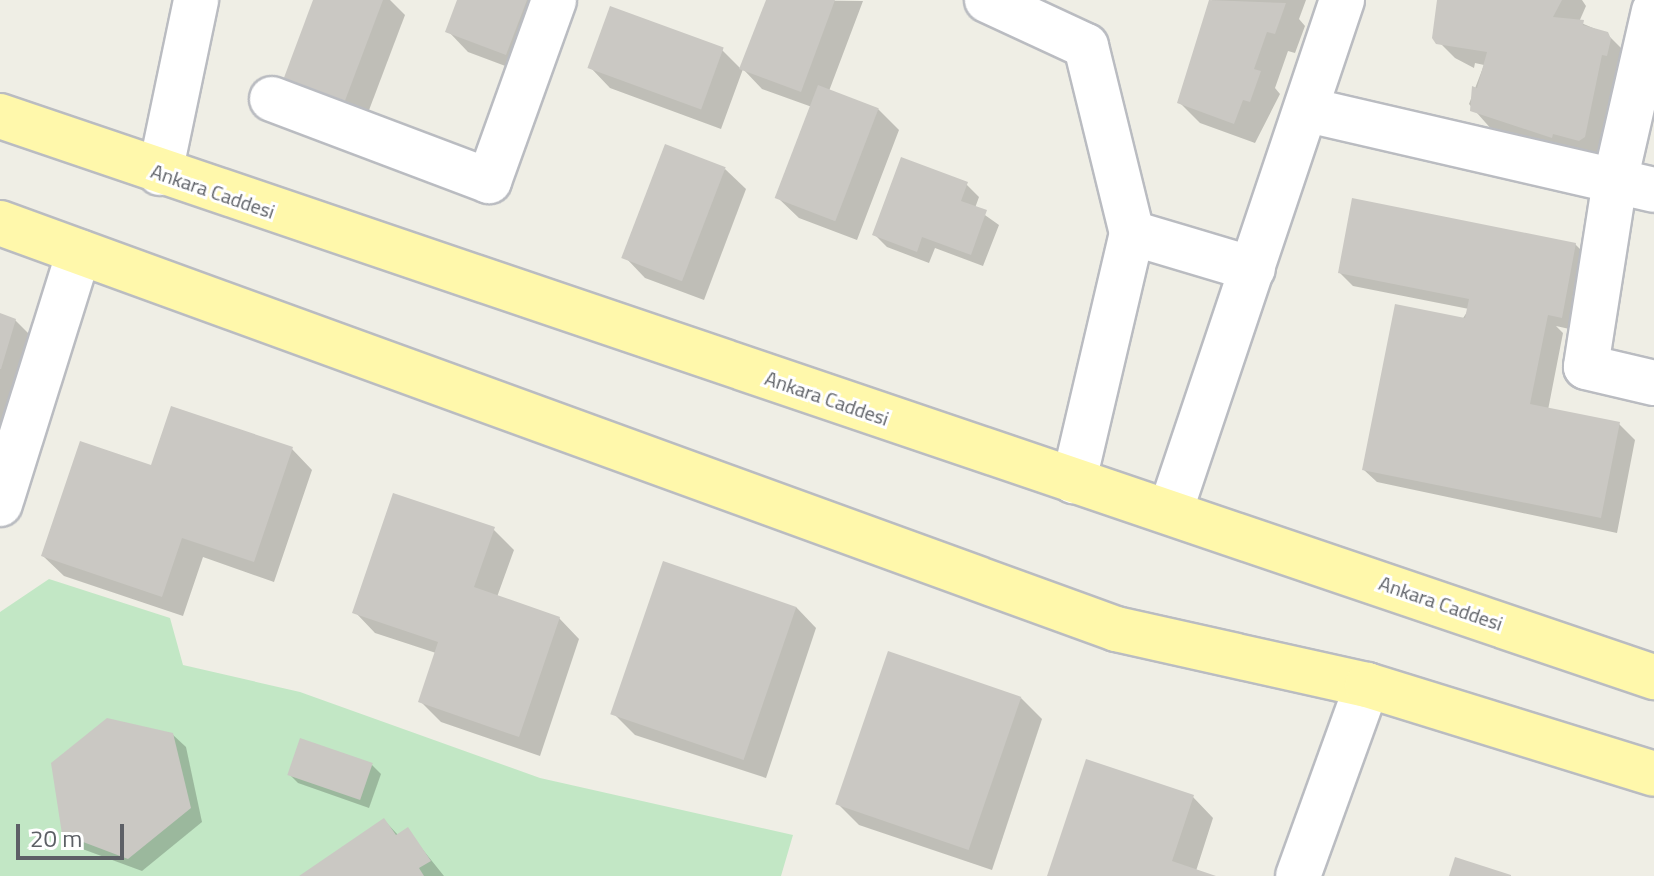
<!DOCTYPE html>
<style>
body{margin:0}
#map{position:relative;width:1654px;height:876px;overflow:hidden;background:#efeee5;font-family:"Titillium Web",sans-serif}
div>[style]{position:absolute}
.green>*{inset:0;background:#c2e7c5}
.shadow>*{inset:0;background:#0003}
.building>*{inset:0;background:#cac8c3;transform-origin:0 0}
.roads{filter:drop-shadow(2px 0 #babcc1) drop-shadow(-2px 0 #babcc1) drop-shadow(0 2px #babcc1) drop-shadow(0 -2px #babcc1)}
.minor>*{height:44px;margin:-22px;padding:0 22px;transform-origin:22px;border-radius:22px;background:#fff}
.major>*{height:44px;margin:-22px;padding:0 22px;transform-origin:22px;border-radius:22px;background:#fff8ab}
span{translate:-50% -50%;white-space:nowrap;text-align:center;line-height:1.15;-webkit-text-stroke:6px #fff;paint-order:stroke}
.street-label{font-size:20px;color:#5d6066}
.scale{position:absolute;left:16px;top:824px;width:108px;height:36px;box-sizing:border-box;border:4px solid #5d6066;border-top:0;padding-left:10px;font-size:24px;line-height:28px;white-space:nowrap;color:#5d6066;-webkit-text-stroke:6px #fff;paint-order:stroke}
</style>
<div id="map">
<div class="green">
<i style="clip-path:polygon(49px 579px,170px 618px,183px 665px,300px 692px,540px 778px,793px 835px,781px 876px,0 876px,0 612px)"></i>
</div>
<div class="shadow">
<i style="clip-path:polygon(315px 0,390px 0,405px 15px,363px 126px,305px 103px)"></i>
<i style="clip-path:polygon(459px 0,555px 0,527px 74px,468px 52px,448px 31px)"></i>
<i style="clip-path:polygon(768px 0,863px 1px,829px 91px,878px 109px,899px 130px,857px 240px,799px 218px,778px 198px,812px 107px,762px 89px,743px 69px,721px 129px,610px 88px,590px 67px,722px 50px,741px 69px)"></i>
<i style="clip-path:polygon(1212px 0,1306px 0,1299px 19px,1305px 26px,1295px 53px,1288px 51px,1275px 88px,1280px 94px,1255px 143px,1200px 123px,1179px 102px)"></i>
<i style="clip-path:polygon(1441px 0,1582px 0,1586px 6px,1579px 22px,1607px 34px,1628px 55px,1604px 157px,1493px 131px,1469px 104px,1484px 65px,1475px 63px,1474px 68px,1455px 58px,1434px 37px)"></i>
<i style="clip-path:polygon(725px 169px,746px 189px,704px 300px,645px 278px,625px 257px)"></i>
<i style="clip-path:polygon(966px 184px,979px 197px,975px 208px,999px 225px,983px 266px,935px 248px,929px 263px,887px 247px,874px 234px)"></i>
<i style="clip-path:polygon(1575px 244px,1588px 257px,1574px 330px,1556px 326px,1563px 333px,1548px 410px,1619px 424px,1635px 440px,1617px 533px,1377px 482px,1364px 470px,1469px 309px,1353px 286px,1340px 273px)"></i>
<i style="clip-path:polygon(0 316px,15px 320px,36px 341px,0 457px)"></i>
<i style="clip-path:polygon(292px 449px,312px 470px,274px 582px,203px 557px,183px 616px,64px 576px,43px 556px,153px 468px)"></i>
<i style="clip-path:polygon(493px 529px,514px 550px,497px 597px,559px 618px,579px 639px,540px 756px,441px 722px,420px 701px,436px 653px,375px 633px,355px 612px)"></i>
<i style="clip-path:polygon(796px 607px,816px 628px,766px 778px,635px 735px,614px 714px)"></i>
<i style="clip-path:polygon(1021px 698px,1042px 719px,992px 870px,859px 825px,839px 805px)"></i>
<i style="clip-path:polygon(172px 734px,186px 747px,202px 822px,142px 871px,77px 847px,64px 833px)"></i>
<i style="clip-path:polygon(372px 765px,381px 774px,369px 808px,298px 783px,289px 774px)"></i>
<i style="clip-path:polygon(1193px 797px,1213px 818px,1196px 871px,1212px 876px,1049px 876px)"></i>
<i style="clip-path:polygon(384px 820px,399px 836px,407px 830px,444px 876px,302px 876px)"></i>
</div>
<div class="building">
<i style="clip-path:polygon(313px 0,383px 0,343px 106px,282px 83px)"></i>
<i style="clip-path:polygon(457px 0,527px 0,506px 55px,445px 32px)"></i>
<i style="clip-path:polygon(766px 0,835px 0,801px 92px,739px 69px)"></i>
<i style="clip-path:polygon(1209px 0,1286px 3px,1275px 34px,1267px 32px,1254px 69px,1261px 71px,1250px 102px,1243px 100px,1234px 124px,1177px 103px)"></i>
<i style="clip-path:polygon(1437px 0,1562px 0,1553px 17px,1584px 20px,1583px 25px,1608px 32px,1611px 39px,1607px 56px,1602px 55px,1585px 137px,1579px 141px,1553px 134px,1552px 138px,1470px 111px,1472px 86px,1477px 88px,1487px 52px,1436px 44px,1432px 38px)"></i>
<i style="left:610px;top:6px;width:121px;height:66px;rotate:20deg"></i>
<i style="left:818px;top:85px;width:65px;height:121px;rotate:21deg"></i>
<i style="left:665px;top:144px;width:65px;height:122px;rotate:21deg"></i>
<i style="clip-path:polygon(901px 157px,968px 182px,961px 201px,987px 210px,971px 255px,922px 237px,917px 252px,872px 235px)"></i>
<i style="clip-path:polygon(1352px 198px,1576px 243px,1562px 318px,1548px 315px,1530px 404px,1620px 422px,1601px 518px,1362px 470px,1395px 304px,1465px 318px,1469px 299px,1338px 273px)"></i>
<i style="clip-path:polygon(0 313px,16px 319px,1px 369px,0 369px)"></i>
<i style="clip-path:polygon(171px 406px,293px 447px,254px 562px,182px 538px,162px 597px,41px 556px,80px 441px,151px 465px)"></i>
<i style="clip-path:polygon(393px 493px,495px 527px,474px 587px,560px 617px,519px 737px,418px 702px,438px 642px,352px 613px)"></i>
<i style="left:663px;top:561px;width:141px;height:162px;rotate:19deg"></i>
<i style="left:888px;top:651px;width:141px;height:162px;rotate:19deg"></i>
<i style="clip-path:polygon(107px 718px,173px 733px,191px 808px,128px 859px,62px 834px,51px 763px)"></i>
<i style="left:300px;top:738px;width:77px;height:39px;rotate:19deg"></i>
<i style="clip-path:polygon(1086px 759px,1194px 795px,1172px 861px,1216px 876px,1047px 876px)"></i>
<i style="clip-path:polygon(384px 818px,396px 835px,408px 827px,431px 861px,419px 868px,424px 876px,299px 876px)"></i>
<i style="clip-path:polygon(1455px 857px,1511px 875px,1511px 876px,1449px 876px)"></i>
</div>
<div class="roads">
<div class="minor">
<i style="left:987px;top:0;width:109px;rotate:24.9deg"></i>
<i style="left:1086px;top:46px;width:193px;rotate:76.2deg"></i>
<i style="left:1132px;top:233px;width:255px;rotate:103.2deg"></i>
<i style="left:1654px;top:11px;width:174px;rotate:102.9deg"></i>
<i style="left:1615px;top:181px;width:188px;rotate:98.9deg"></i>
<i style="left:1586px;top:367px;width:70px;rotate:13.2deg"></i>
<i style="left:272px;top:99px;width:232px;rotate:20.7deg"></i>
<i style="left:489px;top:181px;width:192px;rotate:-70.2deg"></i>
<i style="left:1308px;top:110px;width:355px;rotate:13deg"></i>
<i style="left:160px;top:173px;width:177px;rotate:-78.2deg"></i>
<i style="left:1132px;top:233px;width:126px;rotate:16.6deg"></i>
<i style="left:0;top:504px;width:264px;rotate:-72.6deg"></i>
<i style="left:1171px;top:509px;width:537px;rotate:-71.43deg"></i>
<i style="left:1298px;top:876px;width:203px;rotate:-70.1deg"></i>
</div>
<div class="major">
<i style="left:0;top:116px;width:1747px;rotate:18.74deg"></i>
<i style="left:0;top:223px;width:1188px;rotate:19.99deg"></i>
<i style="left:1116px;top:629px;width:257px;rotate:12.6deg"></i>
<i style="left:1367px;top:685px;width:300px;rotate:17.2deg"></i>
</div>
</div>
<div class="street-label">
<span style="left:213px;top:191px;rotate:19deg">Ankara Caddesi</span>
<span style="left:827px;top:398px;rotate:19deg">Ankara Caddesi</span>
<span style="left:1441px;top:603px;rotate:19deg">Ankara Caddesi</span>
</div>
<div class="scale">20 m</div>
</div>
